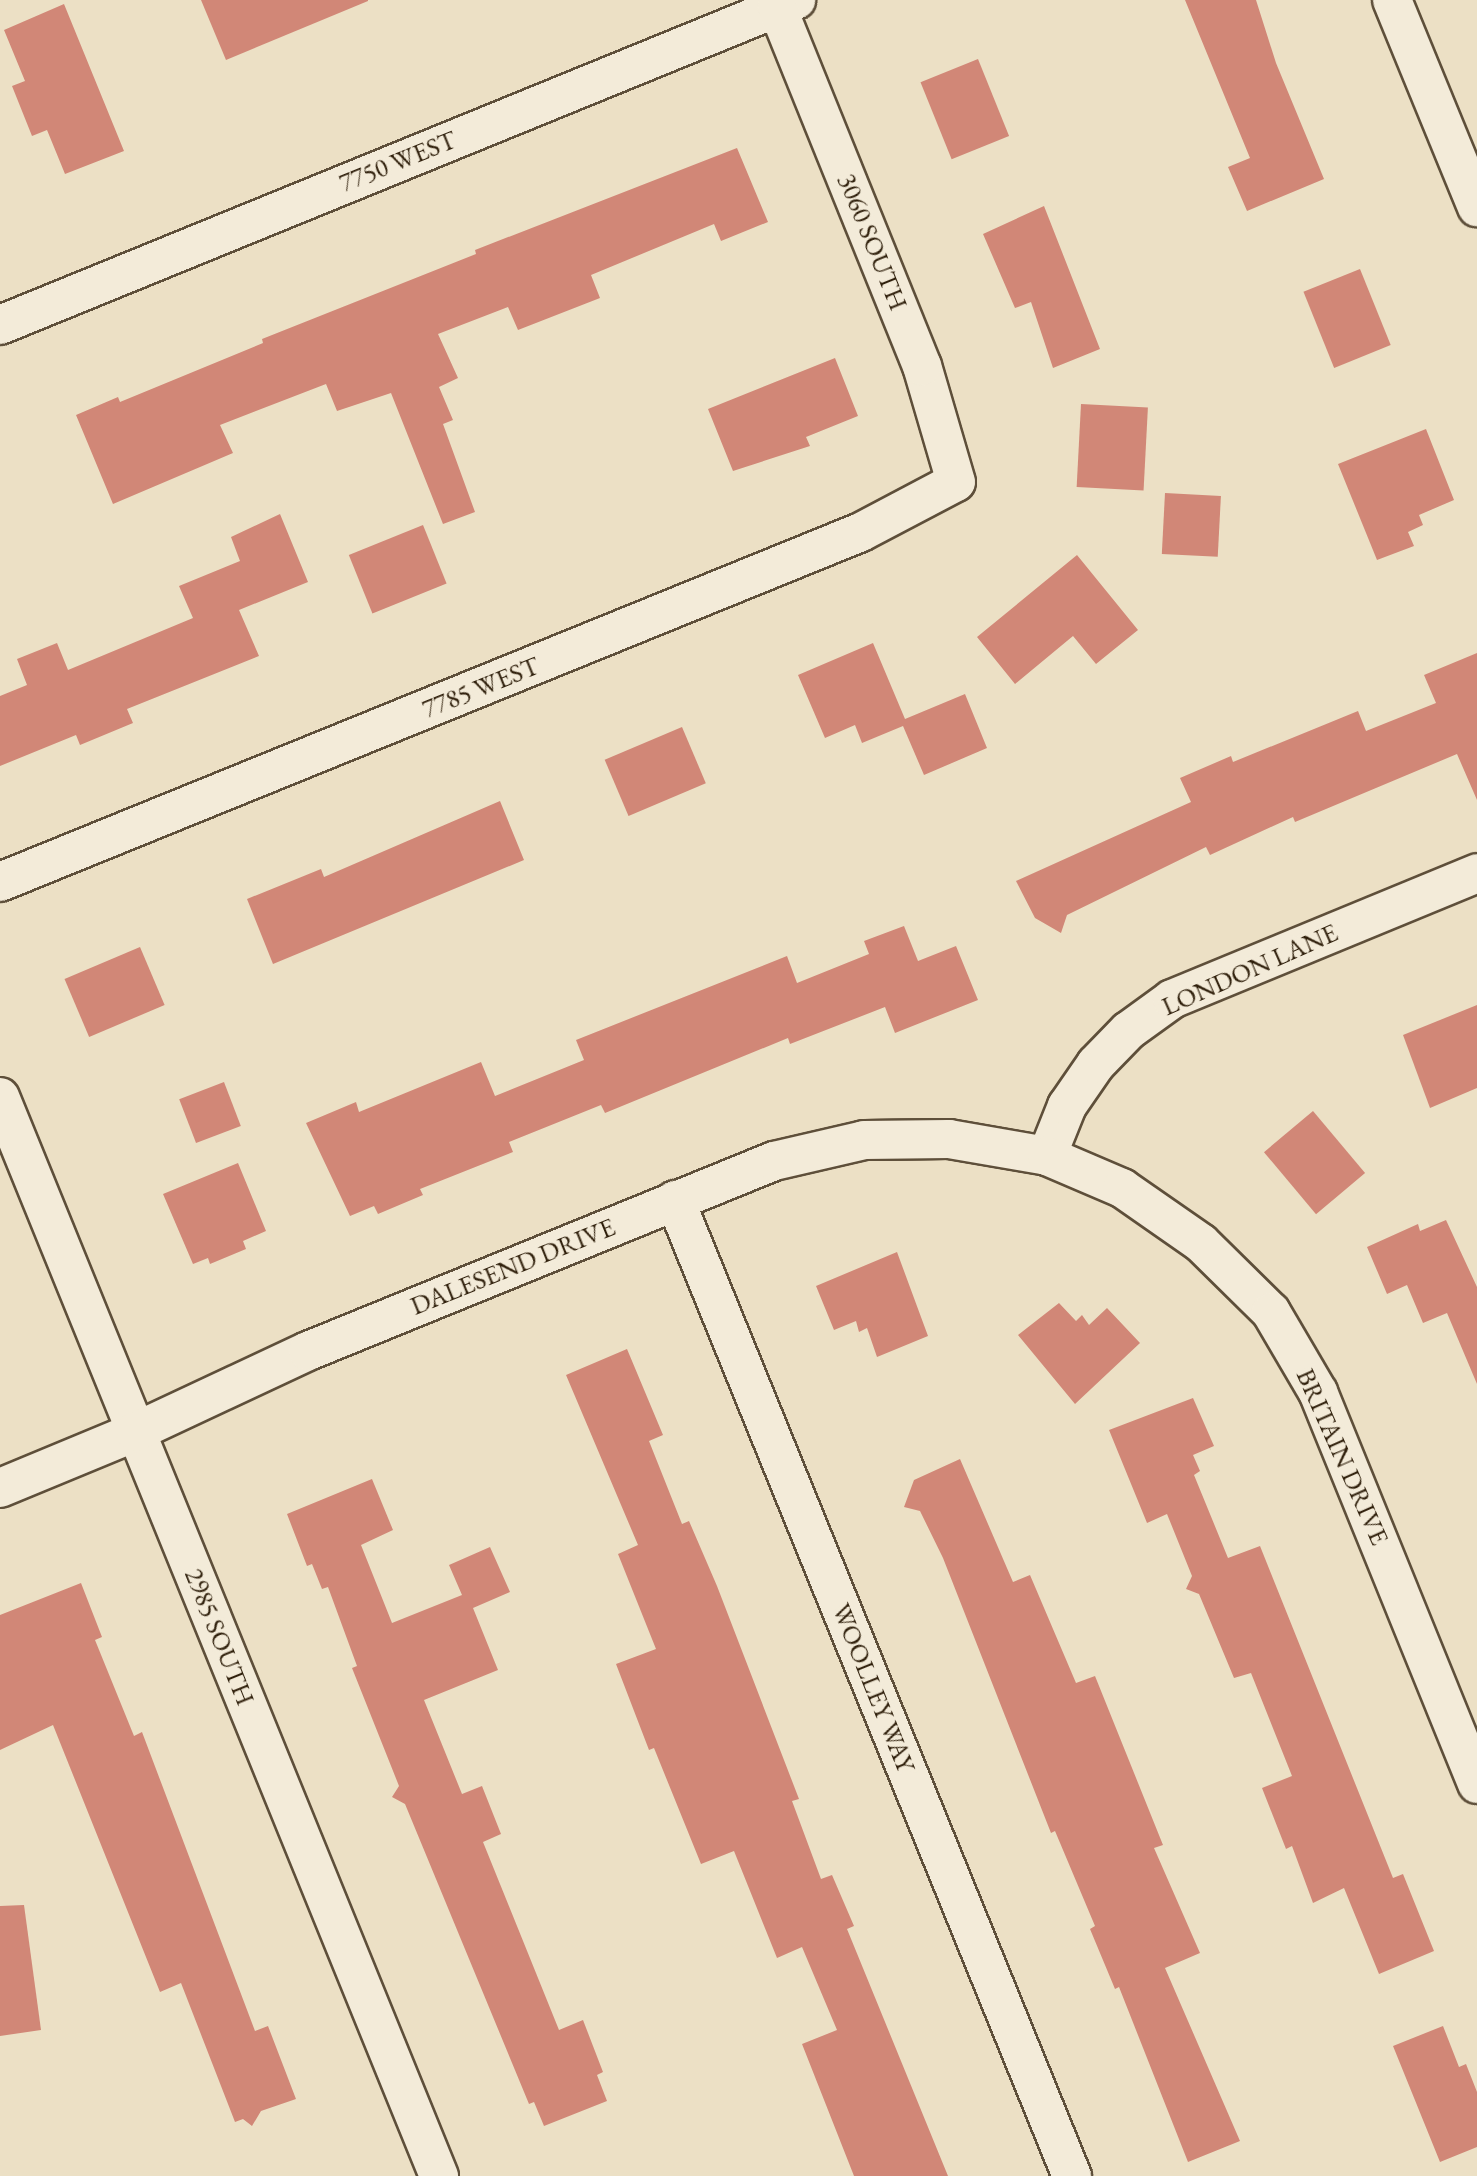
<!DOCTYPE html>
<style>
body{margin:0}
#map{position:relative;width:1477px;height:2176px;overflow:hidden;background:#ece0c5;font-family:"EB Garamond",serif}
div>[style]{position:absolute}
.building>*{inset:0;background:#d18777;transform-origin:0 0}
.roads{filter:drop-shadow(2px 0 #5e4f3a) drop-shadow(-2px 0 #5e4f3a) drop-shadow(0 2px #5e4f3a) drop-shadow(0 -2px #5e4f3a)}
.street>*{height:38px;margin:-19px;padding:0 19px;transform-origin:19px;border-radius:19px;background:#f3ebd9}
.secondary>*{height:38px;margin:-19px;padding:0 19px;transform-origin:19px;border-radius:19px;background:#f3ebd9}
span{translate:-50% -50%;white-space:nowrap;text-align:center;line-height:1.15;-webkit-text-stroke:7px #f3ebd9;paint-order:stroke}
.street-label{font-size:26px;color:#2f1f0b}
</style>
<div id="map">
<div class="building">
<i style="clip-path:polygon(201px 0,368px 0,368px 1px,226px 60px)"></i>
<i style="clip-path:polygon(1185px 0,1256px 0,1276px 63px,1324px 179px,1247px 211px,1228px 167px,1250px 158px)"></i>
<i style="clip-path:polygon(64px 4px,124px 151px,65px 174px,47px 130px,32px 136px,12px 86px,25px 81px,4px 30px)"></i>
<i style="left:978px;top:59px;width:83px;height:62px;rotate:68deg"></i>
<i style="clip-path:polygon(737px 148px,768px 222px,721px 241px,714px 224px,591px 275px,600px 298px,518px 330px,508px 307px,438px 334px,458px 378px,439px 387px,453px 420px,443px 424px,475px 512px,443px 524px,391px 393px,337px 411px,326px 384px,220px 425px,233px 453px,113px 504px,76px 415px,118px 397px,120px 402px,263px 343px,262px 339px,476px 254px,475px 250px)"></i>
<i style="clip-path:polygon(1044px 206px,1100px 349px,1053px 368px,1031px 302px,1015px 308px,983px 234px)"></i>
<i style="left:1360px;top:269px;width:82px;height:61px;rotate:68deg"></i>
<i style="clip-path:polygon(835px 358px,858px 416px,806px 437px,810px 446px,733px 471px,708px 409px)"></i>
<i style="left:1081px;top:404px;width:67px;height:83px;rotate:3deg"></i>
<i style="clip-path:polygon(1426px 429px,1454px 500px,1419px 515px,1423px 525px,1408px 532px,1414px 546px,1377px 560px,1338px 464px)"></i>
<i style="left:1165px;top:493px;width:56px;height:61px;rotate:3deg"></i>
<i style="clip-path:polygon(280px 514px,308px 582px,239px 610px,259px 656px,127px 709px,133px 723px,80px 745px,76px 735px,0 766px,0 696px,27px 685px,17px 659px,57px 643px,68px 670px,193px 618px,179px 586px,240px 561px,231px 537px)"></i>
<i style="left:423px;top:525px;width:63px;height:80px;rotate:68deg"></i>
<i style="clip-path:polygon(1077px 555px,1138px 630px,1096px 664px,1073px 636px,1015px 684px,977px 637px)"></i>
<i style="clip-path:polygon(873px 643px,905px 719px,965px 694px,987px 748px,924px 775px,903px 726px,862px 743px,855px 725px,825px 738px,798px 675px)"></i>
<i style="clip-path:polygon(1477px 653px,1477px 800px,1457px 754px,1295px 822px,1293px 817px,1210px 855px,1206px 847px,1067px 915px,1061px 933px,1035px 918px,1016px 881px,1191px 802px,1180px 778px,1231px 756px,1233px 762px,1358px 711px,1366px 731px,1436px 703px,1424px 675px)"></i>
<i style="left:682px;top:727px;width:61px;height:84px;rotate:67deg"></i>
<i style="clip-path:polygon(500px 801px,524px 860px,273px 964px,247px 899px,321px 869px,324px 877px)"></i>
<i style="clip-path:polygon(904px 926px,918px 961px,956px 946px,978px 1000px,895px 1033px,885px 1007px,790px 1044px,788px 1038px,605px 1113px,601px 1105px,509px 1142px,513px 1152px,420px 1189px,423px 1195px,378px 1214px,374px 1206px,350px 1216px,306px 1123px,356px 1102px,359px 1112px,481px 1062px,495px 1096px,584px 1060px,576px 1040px,787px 956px,797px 983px,869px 954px,864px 941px)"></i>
<i style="left:140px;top:947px;width:63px;height:82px;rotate:67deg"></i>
<i style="clip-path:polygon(1477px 1005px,1477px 1088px,1430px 1108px,1403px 1035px)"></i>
<i style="left:224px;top:1082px;width:47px;height:48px;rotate:69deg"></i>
<i style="left:1313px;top:1111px;width:81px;height:64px;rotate:50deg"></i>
<i style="clip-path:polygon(238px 1163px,266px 1231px,243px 1241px,246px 1249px,210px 1264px,208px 1258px,193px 1264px,163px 1194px)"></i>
<i style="clip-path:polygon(1446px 1220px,1477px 1287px,1477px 1384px,1447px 1313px,1423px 1323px,1407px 1285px,1387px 1294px,1367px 1247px,1418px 1224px,1420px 1231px)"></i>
<i style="clip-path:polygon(897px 1252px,928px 1336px,877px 1357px,867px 1328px,859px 1332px,856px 1321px,834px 1330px,816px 1286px)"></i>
<i style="clip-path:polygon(1059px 1303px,1076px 1321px,1082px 1315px,1089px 1325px,1107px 1308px,1140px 1343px,1075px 1404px,1018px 1335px)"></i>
<i style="clip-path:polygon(627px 1349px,663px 1435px,649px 1441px,682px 1524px,689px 1521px,717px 1586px,799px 1799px,792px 1801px,821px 1879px,832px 1875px,854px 1926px,847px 1929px,948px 2176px,854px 2176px,802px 2044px,837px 2030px,802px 1947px,777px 1958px,734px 1851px,701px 1864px,654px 1748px,649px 1750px,616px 1664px,656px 1649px,618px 1554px,638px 1545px,566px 1375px)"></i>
<i style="clip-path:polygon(1193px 1398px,1214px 1446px,1193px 1455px,1200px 1471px,1194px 1475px,1228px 1558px,1260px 1546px,1393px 1878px,1403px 1874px,1434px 1951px,1379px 1974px,1344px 1888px,1313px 1903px,1292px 1846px,1286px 1849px,1262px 1788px,1292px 1776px,1251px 1673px,1234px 1678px,1199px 1594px,1186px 1589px,1192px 1576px,1167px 1514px,1147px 1523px,1109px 1430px)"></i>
<i style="clip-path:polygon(960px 1459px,1013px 1582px,1030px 1575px,1076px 1683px,1095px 1676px,1163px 1845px,1154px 1848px,1200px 1953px,1165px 1968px,1240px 2141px,1188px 2162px,1119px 1987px,1115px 1989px,1090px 1929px,1095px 1926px,1055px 1831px,1051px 1833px,943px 1558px,920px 1511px,904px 1507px,914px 1480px)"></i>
<i style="clip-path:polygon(372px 1479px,393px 1530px,361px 1545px,392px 1623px,462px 1595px,449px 1565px,490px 1547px,510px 1592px,473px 1608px,498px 1670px,424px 1700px,462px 1794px,482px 1786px,501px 1834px,483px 1842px,559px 2030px,583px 2020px,603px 2072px,597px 2075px,607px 2101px,544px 2126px,534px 2102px,529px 2104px,405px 1804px,392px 1797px,399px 1786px,352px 1668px,357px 1666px,328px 1587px,322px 1589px,312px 1564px,307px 1566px,287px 1514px)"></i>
<i style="clip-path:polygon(81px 1583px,102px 1637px,95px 1640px,134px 1736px,142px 1732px,255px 2031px,268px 2026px,296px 2099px,261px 2111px,252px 2126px,243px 2119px,235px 2122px,181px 1983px,160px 1992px,53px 1725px,0 1750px,0 1615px)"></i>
<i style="clip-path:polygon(24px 1905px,41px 2030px,0 2036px,0 1906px)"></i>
<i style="clip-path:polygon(1443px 2026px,1459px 2067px,1466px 2064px,1477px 2092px,1477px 2147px,1440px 2162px,1393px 2046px)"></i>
</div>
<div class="roads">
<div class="street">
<i style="left:0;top:325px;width:860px;rotate:-22.21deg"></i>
<i style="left:0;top:882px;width:929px;rotate:-22.12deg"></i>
<i style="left:861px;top:532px;width:107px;rotate:-27.8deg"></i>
<i style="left:956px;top:482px;width:121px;rotate:-106.3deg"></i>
<i style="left:922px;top:366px;width:387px;rotate:-112deg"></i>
<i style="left:0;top:1097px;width:1165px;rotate:67.86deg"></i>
<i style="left:1047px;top:1156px;width:54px;rotate:-68.2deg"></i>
<i style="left:1067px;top:1106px;width:51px;rotate:-55.4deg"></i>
<i style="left:1096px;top:1064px;width:46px;rotate:-45.9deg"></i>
<i style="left:1128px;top:1031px;width:54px;rotate:-36deg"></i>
<i style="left:1172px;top:999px;width:330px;rotate:-22.4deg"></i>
<i style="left:675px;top:1200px;width:1054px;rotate:67.87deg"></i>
<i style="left:0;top:1488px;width:146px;rotate:-22.5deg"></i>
<i style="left:135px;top:1432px;width:191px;rotate:-25.1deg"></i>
<i style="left:308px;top:1351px;width:503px;rotate:-22.18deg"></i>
<i style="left:774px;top:1161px;width:92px;rotate:-13.1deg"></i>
<i style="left:864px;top:1140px;width:85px;rotate:-0.7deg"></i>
<i style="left:949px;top:1139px;width:99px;rotate:9.8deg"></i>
<i style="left:1047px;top:1156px;width:82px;rotate:23.1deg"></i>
<i style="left:1122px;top:1188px;width:96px;rotate:34.8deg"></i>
<i style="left:1201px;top:1243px;width:98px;rotate:44.6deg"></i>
<i style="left:1271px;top:1312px;width:93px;rotate:59.6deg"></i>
<i style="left:1318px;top:1392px;width:423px;rotate:67.9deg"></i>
</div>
<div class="secondary">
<i style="left:1392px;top:0;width:224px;rotate:67.7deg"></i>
</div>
</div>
<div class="street-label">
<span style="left:398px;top:162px;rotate:-22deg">7750 WEST</span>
<span style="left:872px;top:242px;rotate:68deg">3060 SOUTH</span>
<span style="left:481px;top:688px;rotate:-22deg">7785 WEST</span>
<span style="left:1250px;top:970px;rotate:-24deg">LONDON LANE</span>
<span style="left:513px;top:1267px;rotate:-22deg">DALESEND DRIVE</span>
<span style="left:1342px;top:1457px;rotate:66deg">BRITAIN DRIVE</span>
<span style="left:219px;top:1637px;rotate:68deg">2985 SOUTH</span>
<span style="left:873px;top:1688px;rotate:68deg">WOOLLEY WAY</span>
</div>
</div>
